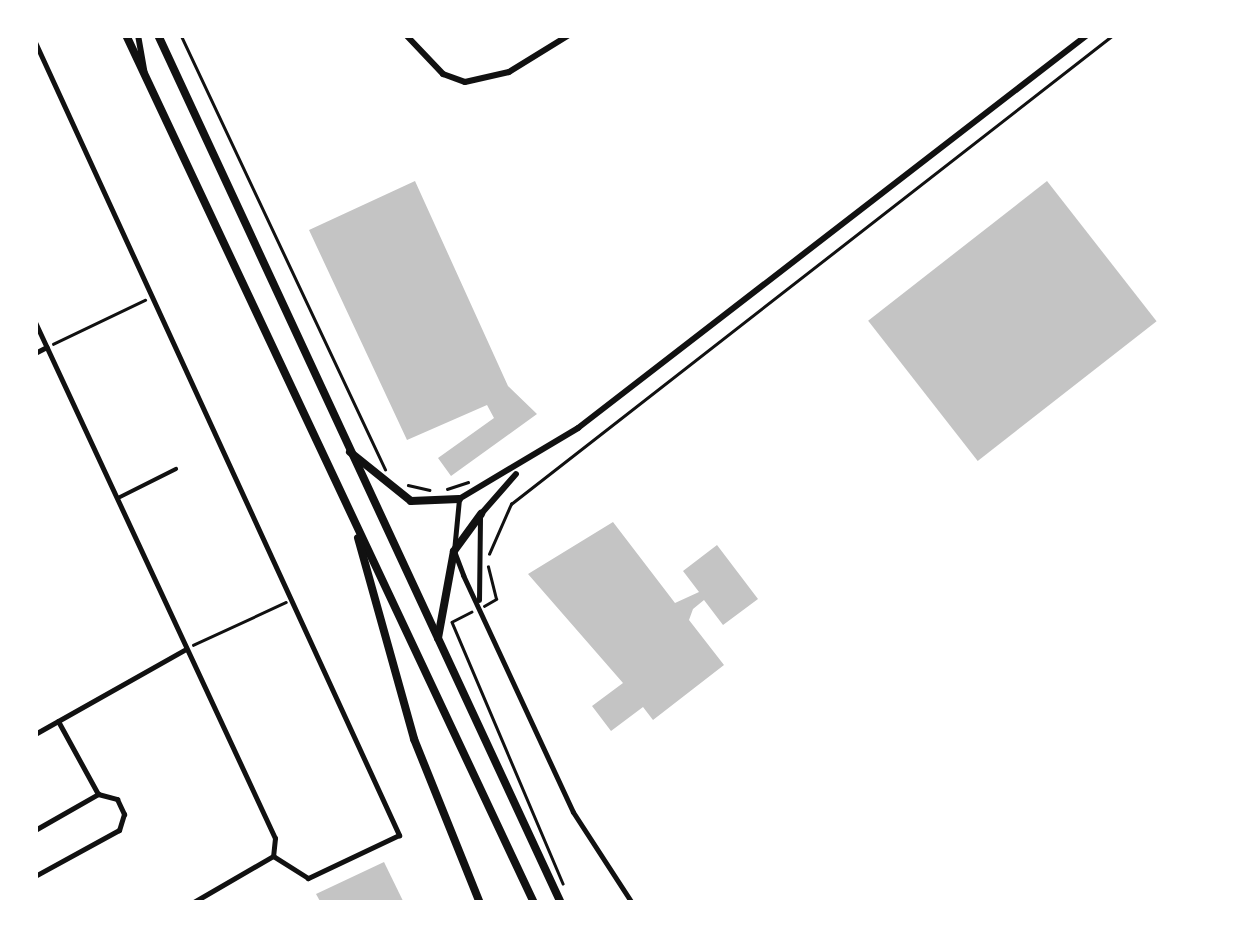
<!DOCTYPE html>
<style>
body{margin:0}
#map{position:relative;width:1246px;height:938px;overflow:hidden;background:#fff;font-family:"Roboto Condensed",sans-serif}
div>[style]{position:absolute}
.building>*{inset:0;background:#c4c4c4;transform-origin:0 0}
.path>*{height:2.5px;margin:-1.25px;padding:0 1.25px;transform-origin:1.25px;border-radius:1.25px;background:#111}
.pedestrian>*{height:4px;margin:-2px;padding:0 2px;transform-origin:2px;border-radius:2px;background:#111}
.minor>*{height:5px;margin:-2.5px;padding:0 2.5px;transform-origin:2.5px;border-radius:2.5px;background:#111}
.tertiary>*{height:6px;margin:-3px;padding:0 3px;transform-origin:3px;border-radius:3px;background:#111}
.trunk>*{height:8px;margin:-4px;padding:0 4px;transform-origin:4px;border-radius:4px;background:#111}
span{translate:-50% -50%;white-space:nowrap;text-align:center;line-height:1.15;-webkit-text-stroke:10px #fff;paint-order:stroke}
.frame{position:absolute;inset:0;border:38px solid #fff;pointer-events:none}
</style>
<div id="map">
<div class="building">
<i style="clip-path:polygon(415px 181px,508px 386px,537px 414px,451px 476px,438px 458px,494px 418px,487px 405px,407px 440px,309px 230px)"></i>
<i style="left:1047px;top:181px;width:178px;height:227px;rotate:52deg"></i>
<i style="clip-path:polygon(613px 522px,675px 603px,699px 592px,683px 571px,717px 545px,758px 599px,723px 625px,704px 600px,693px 609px,689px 620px,724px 665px,653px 720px,643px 707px,611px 731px,592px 706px,623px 683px,528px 574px)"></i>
<i style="clip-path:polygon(384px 862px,404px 903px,321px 903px,316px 894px)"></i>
</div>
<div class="path">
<i style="left:181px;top:35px;width:480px;rotate:64.8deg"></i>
<i style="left:53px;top:344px;width:102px;rotate:-25.6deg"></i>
<i style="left:408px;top:485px;width:22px;rotate:13deg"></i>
<i style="left:447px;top:489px;width:22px;rotate:-18deg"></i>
<i style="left:489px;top:554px;width:55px;rotate:-66.3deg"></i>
<i style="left:511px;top:504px;width:763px;rotate:-37.92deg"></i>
<i style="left:484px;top:606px;width:14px;rotate:-30deg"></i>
<i style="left:496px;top:599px;width:33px;rotate:-104deg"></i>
<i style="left:472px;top:612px;width:22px;rotate:153deg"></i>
<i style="left:452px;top:622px;width:284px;rotate:67deg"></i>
<i style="left:193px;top:645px;width:102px;rotate:-24.8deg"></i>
</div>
<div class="pedestrian">
<i style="left:118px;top:498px;width:65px;rotate:-26.6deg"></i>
</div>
<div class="minor">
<i style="left:35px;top:42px;width:873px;rotate:65.34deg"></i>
<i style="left:399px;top:835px;width:101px;rotate:154.7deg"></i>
<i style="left:308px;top:878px;width:41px;rotate:-147.8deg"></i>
<i style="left:35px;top:322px;width:569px;rotate:65.06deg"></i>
<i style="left:275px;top:838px;width:18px;rotate:96deg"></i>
<i style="left:35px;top:353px;width:13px;rotate:-27deg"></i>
<i style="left:459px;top:499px;width:52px;rotate:95.5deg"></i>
<i style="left:454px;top:551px;width:26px;rotate:69deg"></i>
<i style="left:463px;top:575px;width:261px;rotate:65.1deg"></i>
<i style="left:573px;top:812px;width:108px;rotate:57deg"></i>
<i style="left:479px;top:600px;width:83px;rotate:-89.3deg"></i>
<i style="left:58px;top:721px;width:83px;rotate:61.3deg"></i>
<i style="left:35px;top:734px;width:173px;rotate:-29.4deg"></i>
<i style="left:35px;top:830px;width:73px;rotate:-29.7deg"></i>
<i style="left:98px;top:794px;width:20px;rotate:15deg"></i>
<i style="left:117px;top:799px;width:17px;rotate:65deg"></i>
<i style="left:124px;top:814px;width:17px;rotate:107deg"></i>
<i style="left:119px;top:830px;width:96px;rotate:151.3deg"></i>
<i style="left:192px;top:903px;width:94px;rotate:-30.1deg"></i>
</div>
<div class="tertiary">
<i style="left:138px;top:35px;width:39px;rotate:80deg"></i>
<i style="left:406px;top:35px;width:54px;rotate:46.5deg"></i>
<i style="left:443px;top:74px;width:23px;rotate:20deg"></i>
<i style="left:465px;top:82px;width:45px;rotate:-12.8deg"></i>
<i style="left:509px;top:72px;width:70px;rotate:-31.7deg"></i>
<i style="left:459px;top:499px;width:139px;rotate:-30.8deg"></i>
<i style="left:578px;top:428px;width:643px;rotate:-37.67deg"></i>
<i style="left:481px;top:514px;width:53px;rotate:-48.8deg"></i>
</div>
<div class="trunk">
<i style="left:126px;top:35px;width:959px;rotate:64.82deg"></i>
<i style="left:158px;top:35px;width:957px;rotate:65.1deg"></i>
<i style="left:350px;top:452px;width:78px;rotate:38.8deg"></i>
<i style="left:411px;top:501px;width:48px;rotate:-2.4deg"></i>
<i style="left:358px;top:538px;width:209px;rotate:74.4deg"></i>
<i style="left:414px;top:739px;width:177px;rotate:68.1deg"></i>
<i style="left:438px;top:638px;width:88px;rotate:-79.6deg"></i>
<i style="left:454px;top:551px;width:46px;rotate:-53.9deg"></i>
</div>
<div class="frame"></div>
</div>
